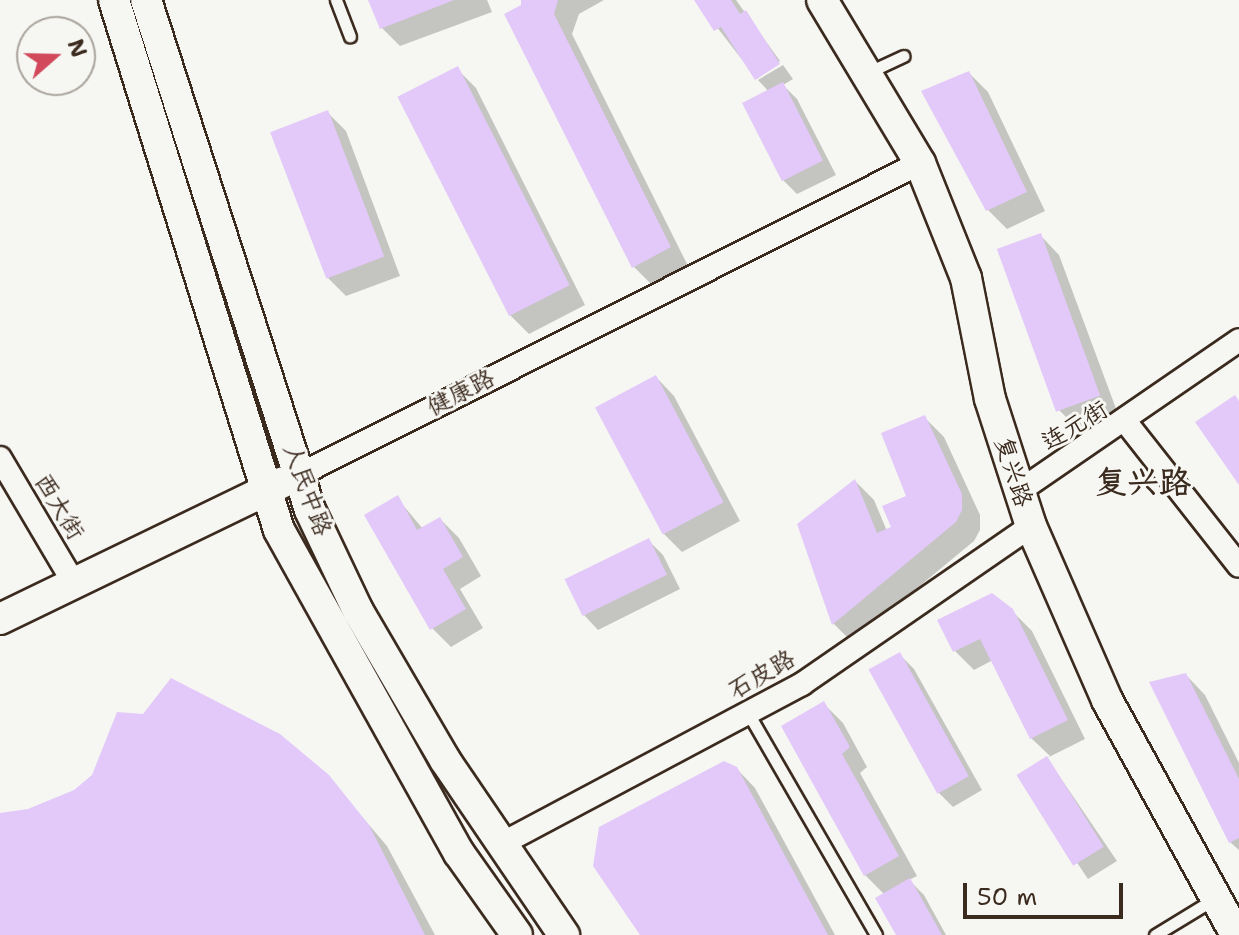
<!DOCTYPE html>
<meta charset="utf-8">
<style>
body{margin:0}
#map{position:relative;width:1239px;height:935px;overflow:hidden;background:#f6f6f2;font-family:"Shantell Sans","LXGW WenKai TC",sans-serif}
div>[style]{position:absolute}
.shadow>*{inset:0;background:#0003}
.building>*{inset:0;background:#e3c9f9;transform-origin:0 0}
.roads{filter:drop-shadow(2px 0 #3b2a1e) drop-shadow(-2px 0 #3b2a1e) drop-shadow(0 2px #3b2a1e) drop-shadow(0 -2px #3b2a1e)}
.lane>*{height:11px;margin:-5.5px;padding:0 5.5px;transform-origin:5.5px;border-radius:5.5px;background:#f6f6f2}
.street>*{height:22px;margin:-11px;padding:0 11px;transform-origin:11px;border-radius:11px;background:#f6f6f2}
.secondary>*{height:30px;margin:-15px;padding:0 15px;transform-origin:15px;border-radius:15px;background:#f6f6f2}
span{translate:-50% -50%;white-space:nowrap;text-align:center;line-height:1.15;-webkit-text-stroke:6px #f6f6f2;paint-order:stroke}
.street-label{font-size:24px;color:#3b2a1e}
.district-label{font-size:32px;color:#3b2a1e;font-weight:700}
.north{position:absolute;left:16px;top:16px;width:80px;height:80px;box-sizing:border-box;background:#f6f6f2;border:2px solid #aba49d;border-radius:50%;rotate:70deg;font-size:22px;font-weight:700;line-height:32px;text-align:center;color:#3b2a1e}
.north::after{content:'';display:block;margin:auto;width:28px;height:36px;background:#d1495b;clip-path:polygon(50% 0,100% 100%,50% 72%,0 100%)}
.scale{position:absolute;left:963px;top:883px;width:160px;height:36px;box-sizing:border-box;border:4px solid #3b2a1e;border-top:0;padding-left:10px;font-size:24px;line-height:28px;white-space:nowrap;color:#3b2a1e;-webkit-text-stroke:6px #f6f6f2;paint-order:stroke}
</style>
<div id="map">
<div class="shadow">
<i style="clip-path:polygon(370px 0,487px 0,492px 12px,400px 46px,381px 27px)"></i>
<i style="clip-path:polygon(523px 0,604px 0,579px 14px,572px 34px,688px 266px,652px 285px,633px 266px)"></i>
<i style="clip-path:polygon(696px 0,736px 0,780px 61px,757px 79px)"></i>
<i style="clip-path:polygon(783px 65px,793px 79px,783px 85px,797px 99px,836px 175px,797px 194px,783px 180px,744px 104px,769px 92px,758px 80px)"></i>
<i style="clip-path:polygon(457px 69px,476px 88px,585px 305px,529px 334px,510px 315px)"></i>
<i style="clip-path:polygon(969px 73px,988px 92px,1045px 211px,1007px 229px,988px 210px,924px 92px)"></i>
<i style="clip-path:polygon(327px 112px,346px 131px,400px 276px,346px 296px,327px 277px,273px 133px)"></i>
<i style="clip-path:polygon(1041px 236px,1059px 255px,1118px 414px,1078px 429px,1059px 410px,1000px 251px)"></i>
<i style="clip-path:polygon(656px 377px,674px 396px,740px 521px,682px 552px,663px 533px)"></i>
<i style="clip-path:polygon(925px 418px,944px 437px,980px 515px,980px 530px,974px 541px,852px 642px,834px 624px,800px 524px,855px 481px,874px 500px,887px 531px,893px 528px,909px 497px)"></i>
<i style="clip-path:polygon(397px 498px,423px 529px,440px 519px,459px 538px,481px 576px,460px 589px,483px 628px,451px 647px,432px 628px)"></i>
<i style="clip-path:polygon(648px 540px,663px 555px,680px 589px,598px 630px,584px 615px)"></i>
<i style="clip-path:polygon(1012px 611px,1032px 631px,1085px 739px,1047px 758px,1117px 861px,1088px 879px,1019px 776px,1050px 756px,1031px 738px,993px 660px,974px 670px,955px 651px)"></i>
<i style="clip-path:polygon(900px 655px,914px 669px,982px 790px,953px 807px,939px 793px)"></i>
<i style="clip-path:polygon(1186px 675px,1205px 695px,1239px 763px,1239px 850px,1230px 842px)"></i>
<i style="clip-path:polygon(824px 704px,843px 723px,867px 767px,860px 773px,917px 876px,909px 880px,924px 895px,946px 935px,898px 935px,885px 895px,865px 875px)"></i>
<i style="clip-path:polygon(736px 768px,755px 788px,835px 935px,642px 935px)"></i>
<i style="clip-path:polygon(328px 777px,387px 846px,435px 935px,0 935px,0 814px)"></i>
</div>
<div class="building">
<i style="clip-path:polygon(368px 0,454px 0,380px 29px)"></i>
<i style="clip-path:polygon(521px 0,558px 0,554px 14px,671px 247px,632px 268px,504px 14px,521px 5px)"></i>
<i style="clip-path:polygon(694px 0,731px 0,740px 14px,746px 10px,780px 64px,755px 80px,721px 27px,714px 31px)"></i>
<i style="left:458px;top:66px;width:246px;height:68px;rotate:63deg"></i>
<i style="clip-path:polygon(969px 71px,1027px 192px,986px 211px,921px 91px)"></i>
<i style="left:783px;top:82px;width:88px;height:46px;rotate:63deg"></i>
<i style="left:328px;top:110px;width:157px;height:62px;rotate:69deg"></i>
<i style="left:1041px;top:233px;width:173px;height:47px;rotate:70deg"></i>
<i style="left:656px;top:375px;width:144px;height:69px;rotate:62deg"></i>
<i style="clip-path:polygon(1235px 395px,1239px 401px,1239px 485px,1195px 422px)"></i>
<i style="clip-path:polygon(925px 415px,962px 494px,962px 510px,956px 522px,832px 625px,797px 524px,855px 479px,877px 533px,891px 527px,882px 506px,906px 496px,881px 433px)"></i>
<i style="clip-path:polygon(398px 495px,417px 530px,440px 517px,463px 557px,443px 569px,466px 609px,430px 630px,364px 515px)"></i>
<i style="left:649px;top:538px;width:41px;height:94px;rotate:64deg"></i>
<i style="clip-path:polygon(992px 593px,1013px 609px,1068px 720px,1030px 739px,980px 639px,953px 652px,937px 620px)"></i>
<i style="left:900px;top:652px;width:142px;height:36px;rotate:61deg"></i>
<i style="clip-path:polygon(1186px 673px,1239px 779px,1239px 838px,1229px 843px,1149px 682px)"></i>
<i style="clip-path:polygon(171px 678px,280px 734px,329px 775px,369px 825px,425px 935px,0 935px,0 813px,28px 809px,74px 790px,92px 775px,117px 712px,143px 714px)"></i>
<i style="clip-path:polygon(824px 701px,850px 747px,842px 754px,899px 856px,864px 876px,781px 726px)"></i>
<i style="left:1047px;top:756px;width:107px;height:36px;rotate:58deg"></i>
<i style="clip-path:polygon(724px 761px,737px 767px,828px 935px,640px 935px,593px 866px,599px 827px)"></i>
<i style="clip-path:polygon(910px 878px,942px 935px,896px 935px,875px 898px)"></i>
</div>
<div class="roads">
<div class="lane">
<i style="left:336px;top:0;width:39px;rotate:69deg"></i>
<i style="left:869px;top:72px;width:38px;rotate:-25deg"></i>
<i style="left:748px;top:713px;width:256px;rotate:60deg"></i>
<i style="left:1155px;top:935px;width:69px;rotate:-31.4deg"></i>
</div>
<div class="street">
<i style="left:1125px;top:421px;width:184px;rotate:51.8deg"></i>
<i style="left:0;top:458px;width:145px;rotate:59.4deg"></i>
<i style="left:299px;top:475px;width:695px;rotate:-26.68deg"></i>
<i style="left:1018px;top:492px;width:268px;rotate:-34.5deg"></i>
<i style="left:503px;top:843px;width:339px;rotate:-28deg"></i>
<i style="left:802px;top:684px;width:278px;rotate:-34.6deg"></i>
</div>
<div class="secondary">
<i style="left:114px;top:0;width:555px;rotate:72.71deg"></i>
<i style="left:279px;top:530px;width:370px;rotate:60.9deg"></i>
<i style="left:459px;top:853px;width:100px;rotate:54.7deg"></i>
<i style="left:146px;top:0;width:536px;rotate:72.17deg"></i>
<i style="left:310px;top:510px;width:112px;rotate:64.6deg"></i>
<i style="left:358px;top:611px;width:173px;rotate:59.7deg"></i>
<i style="left:445px;top:760px;width:212px;rotate:55.8deg"></i>
<i style="left:822px;top:0;width:190px;rotate:59deg"></i>
<i style="left:920px;top:163px;width:124px;rotate:68.2deg"></i>
<i style="left:966px;top:278px;width:123px;rotate:78.8deg"></i>
<i style="left:990px;top:399px;width:133px;rotate:72.1deg"></i>
<i style="left:1031px;top:526px;width:190px;rotate:66.4deg"></i>
<i style="left:1107px;top:700px;width:268px;rotate:61.2deg"></i>
<i style="left:0;top:619px;width:314px;rotate:-25.8deg"></i>
</div>
</div>
<div class="street-label">
<span style="left:461px;top:393px;rotate:-27deg">健康路</span>
<span style="left:1075px;top:426px;rotate:-31deg">连元街</span>
<span style="left:1013px;top:472px;rotate:72deg">复兴路</span>
<span style="left:307px;top:490px;rotate:70deg">人民中路</span>
<span style="left:59px;top:507px;rotate:59deg">西大街</span>
<span style="left:762px;top:675px;rotate:-30deg">石皮路</span>
</div>
<div class="district-label">
<span style="left:1143px;top:482px">复兴路</span>
</div>
<div class="north">N</div>
<div class="scale">50 m</div>
</div>
